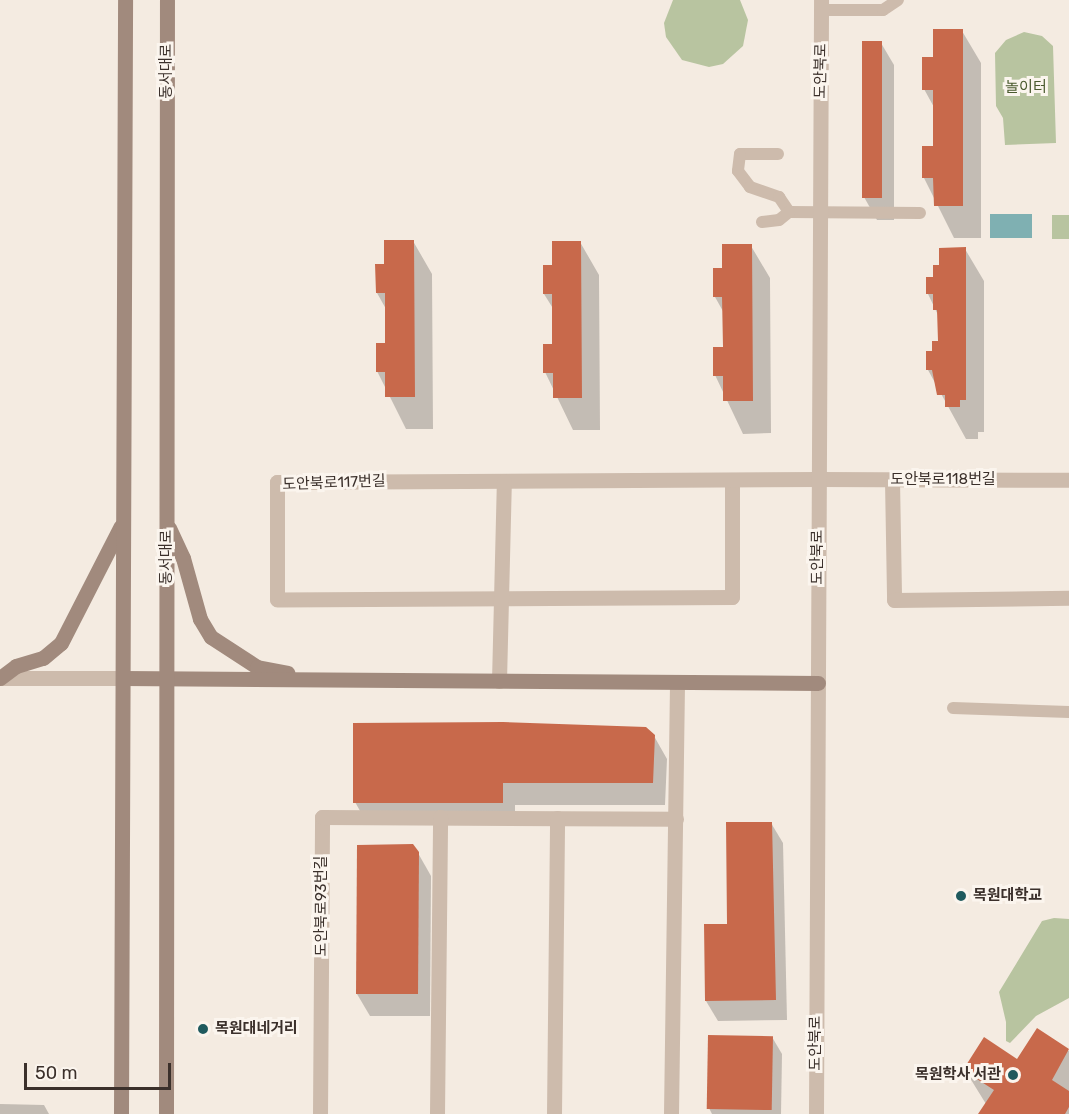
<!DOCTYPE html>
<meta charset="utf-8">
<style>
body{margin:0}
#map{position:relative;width:1069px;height:1114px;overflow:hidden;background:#f4ebe1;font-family:Rubik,"Noto Sans KR",sans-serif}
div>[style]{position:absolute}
.green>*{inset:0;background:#b8c4a0;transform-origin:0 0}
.water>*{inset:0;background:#7fb0b2;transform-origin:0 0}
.shadow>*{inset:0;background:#0003}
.building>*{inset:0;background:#c8694b;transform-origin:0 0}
.lane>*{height:12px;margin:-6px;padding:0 6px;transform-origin:6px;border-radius:6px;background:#cdbbac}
.street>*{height:15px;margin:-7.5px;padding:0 7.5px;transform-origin:7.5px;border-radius:7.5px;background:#cdbbac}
.secondary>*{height:15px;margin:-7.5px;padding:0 7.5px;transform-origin:7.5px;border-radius:7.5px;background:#a18a7d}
.dots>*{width:16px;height:16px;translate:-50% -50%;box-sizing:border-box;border:3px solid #fbf5ee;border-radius:50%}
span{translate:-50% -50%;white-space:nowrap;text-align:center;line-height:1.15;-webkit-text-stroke:6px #fbf5ee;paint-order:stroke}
.street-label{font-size:15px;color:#3b302b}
.park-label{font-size:15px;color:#4a5a2e}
.poi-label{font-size:15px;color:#3b302b;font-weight:700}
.left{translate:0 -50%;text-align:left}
.right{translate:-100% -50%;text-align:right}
.scale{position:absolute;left:24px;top:1063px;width:147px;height:27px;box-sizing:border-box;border:3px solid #3b302b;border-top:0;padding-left:8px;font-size:18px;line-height:21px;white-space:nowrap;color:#3b302b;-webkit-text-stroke:4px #fbf5ee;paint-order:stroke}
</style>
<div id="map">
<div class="green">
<i style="clip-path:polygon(673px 0,740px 0,748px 20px,743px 46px,723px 64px,709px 67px,682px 60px,666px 37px,664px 23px)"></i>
<i style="clip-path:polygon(1024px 32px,1042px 36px,1053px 46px,1056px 143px,1005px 145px,1003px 118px,996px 106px,995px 53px,1006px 40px)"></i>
<i style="left:1052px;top:215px;width:17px;height:24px"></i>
<i style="clip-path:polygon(1054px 918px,1069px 919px,1069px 998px,1036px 1016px,1010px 1043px,1006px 1041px,1006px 1022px,999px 992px,1042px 921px)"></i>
</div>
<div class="water">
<i style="left:1032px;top:214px;width:24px;height:42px;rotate:90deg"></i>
</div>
<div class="shadow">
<i style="clip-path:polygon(962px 31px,981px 63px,981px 238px,954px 238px,924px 178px,935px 148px,935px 109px,924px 89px,934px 59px)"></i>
<i style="clip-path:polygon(881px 43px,894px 65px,894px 220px,877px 220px,864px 197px)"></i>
<i style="clip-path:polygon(413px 241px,432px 274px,433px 429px,406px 429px,377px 371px,387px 344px,386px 309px,377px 293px,386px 266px)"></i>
<i style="clip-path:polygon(580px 242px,599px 275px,600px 430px,573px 430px,545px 372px,554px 345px,554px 310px,544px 294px,553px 267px)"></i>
<i style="clip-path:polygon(751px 246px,770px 278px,771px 433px,743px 434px,715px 375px,724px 348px,724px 313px,715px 297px,714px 270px,723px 270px)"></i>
<i style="clip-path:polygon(965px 249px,984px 281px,984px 432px,978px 432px,978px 439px,966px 439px,928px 370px,939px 342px,939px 317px,928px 294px,941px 266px)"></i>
<i style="clip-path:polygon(654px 736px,667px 759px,665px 805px,515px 805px,515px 825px,368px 825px,355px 802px)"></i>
<i style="clip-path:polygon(771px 823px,783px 843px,787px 1020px,718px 1021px,706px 1001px,728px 925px)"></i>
<i style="clip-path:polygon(358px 846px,418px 853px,431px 876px,430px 1016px,370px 1016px,357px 994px)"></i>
<i style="clip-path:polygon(1037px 1030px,1069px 1051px,1069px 1114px,980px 1114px,986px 1104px,965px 1070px,1018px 1061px)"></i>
<i style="clip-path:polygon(772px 1037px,782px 1054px,781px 1114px,712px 1114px,709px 1108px)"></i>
<i style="clip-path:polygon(0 1104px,44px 1105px,49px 1114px,0 1114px)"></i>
</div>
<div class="building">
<i style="clip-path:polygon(933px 29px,963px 29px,963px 206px,934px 206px,933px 178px,922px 178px,922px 146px,933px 146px,933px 90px,922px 90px,922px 57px,933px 57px)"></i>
<i style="left:862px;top:41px;width:20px;height:157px"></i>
<i style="clip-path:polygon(384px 240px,414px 240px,415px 397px,385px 397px,385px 372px,376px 372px,376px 343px,385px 343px,385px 293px,376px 293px,375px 264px,384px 264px)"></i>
<i style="clip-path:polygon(552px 241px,581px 241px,582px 398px,553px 398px,553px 373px,543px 373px,543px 344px,552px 344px,552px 294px,543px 294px,543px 265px,552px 265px)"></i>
<i style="clip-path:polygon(722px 244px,752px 244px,753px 401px,723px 401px,723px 376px,713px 376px,713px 347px,723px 347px,722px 297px,713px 297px,713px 268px,722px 268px)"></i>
<i style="clip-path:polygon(966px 247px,966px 400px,960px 400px,960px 407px,945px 407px,945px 395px,937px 395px,932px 370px,926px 370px,926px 351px,932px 351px,932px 341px,938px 341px,937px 310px,933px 310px,933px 294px,926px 294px,926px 277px,933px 277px,933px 265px,939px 265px,939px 248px)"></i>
<i style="clip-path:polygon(503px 722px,646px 727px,655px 735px,653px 783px,503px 783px,503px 803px,353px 803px,353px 723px)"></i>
<i style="clip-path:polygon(726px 822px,772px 822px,776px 1000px,705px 1001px,704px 924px,727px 924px)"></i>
<i style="clip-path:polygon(413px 844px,419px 852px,418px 994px,356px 994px,357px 845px)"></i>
<i style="clip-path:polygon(1037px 1028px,1069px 1049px,1052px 1080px,1069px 1091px,1069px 1107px,1065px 1114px,978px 1114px,994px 1090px,963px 1070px,984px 1037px,1017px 1059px)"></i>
<i style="left:708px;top:1035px;width:65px;height:74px;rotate:1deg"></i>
</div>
<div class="lane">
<i style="left:822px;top:10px;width:61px"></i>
<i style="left:883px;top:10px;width:18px;rotate:-34deg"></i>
<i style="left:778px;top:154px;width:38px;rotate:180deg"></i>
<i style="left:740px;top:154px;width:17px;rotate:97deg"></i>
<i style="left:738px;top:171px;width:20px;rotate:53deg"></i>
<i style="left:750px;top:187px;width:31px;rotate:19deg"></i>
<i style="left:779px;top:197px;width:18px;rotate:56deg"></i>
<i style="left:789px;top:212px;width:131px;rotate:0.4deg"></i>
<i style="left:762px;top:222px;width:17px;rotate:-7deg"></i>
<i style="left:779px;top:220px;width:13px;rotate:-39deg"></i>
<i style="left:953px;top:708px;width:116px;rotate:2deg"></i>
</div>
<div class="street">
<i style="left:732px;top:480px;width:117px;rotate:90deg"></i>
<i style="left:732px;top:597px;width:455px;rotate:179.7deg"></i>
<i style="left:277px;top:599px;width:117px;rotate:-90deg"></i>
<i style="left:277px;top:482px;width:541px;rotate:-0.32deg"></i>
<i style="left:818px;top:479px;width:251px;rotate:0.2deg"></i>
<i style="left:892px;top:480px;width:120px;rotate:89deg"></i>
<i style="left:894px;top:600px;width:175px;rotate:-0.7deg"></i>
<i style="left:0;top:678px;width:123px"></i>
<i style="left:499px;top:681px;width:200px;rotate:-88.6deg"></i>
<i style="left:320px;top:1114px;width:297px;rotate:-89.6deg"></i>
<i style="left:322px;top:817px;width:354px;rotate:0.3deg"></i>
<i style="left:437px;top:1114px;width:297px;rotate:-89.4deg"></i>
<i style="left:554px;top:1114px;width:296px;rotate:-89.4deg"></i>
<i style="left:671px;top:1114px;width:432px;rotate:-89.2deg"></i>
<i style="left:816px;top:1114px;width:1114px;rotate:-89.74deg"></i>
</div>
<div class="secondary">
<i style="left:169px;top:528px;width:33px;rotate:65deg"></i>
<i style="left:183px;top:558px;width:63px;rotate:74.4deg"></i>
<i style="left:200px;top:619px;width:21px;rotate:59deg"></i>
<i style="left:211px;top:637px;width:55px;rotate:33.1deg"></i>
<i style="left:257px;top:667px;width:31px;rotate:11deg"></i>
<i style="left:0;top:678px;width:20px;rotate:-37deg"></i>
<i style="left:16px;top:666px;width:28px;rotate:-17deg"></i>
<i style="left:43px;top:658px;width:23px;rotate:-40deg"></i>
<i style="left:61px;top:643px;width:131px;rotate:-62.9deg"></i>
<i style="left:123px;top:678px;width:695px;rotate:0.41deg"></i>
<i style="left:121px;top:1114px;width:1114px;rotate:-89.79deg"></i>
<i style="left:166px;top:1114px;width:1114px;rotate:-89.95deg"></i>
</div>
<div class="dots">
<i style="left:961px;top:896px;background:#1f5a5e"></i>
<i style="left:203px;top:1029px;background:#1f5a5e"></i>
<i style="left:1013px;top:1075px;background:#1f5a5e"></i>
</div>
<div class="street-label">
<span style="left:167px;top:71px;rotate:-90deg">동서대로</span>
<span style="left:821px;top:71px;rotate:-89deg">도안북로</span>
<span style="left:943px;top:480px">도안북로118번길</span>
<span style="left:334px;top:483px;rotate:-2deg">도안북로117번길</span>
<span style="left:167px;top:557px;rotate:-90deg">동서대로</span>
<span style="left:818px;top:557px;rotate:-90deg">도안북로</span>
<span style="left:322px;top:906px;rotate:-90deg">도안북로93번길</span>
<span style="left:816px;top:1043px;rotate:-90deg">도안북로</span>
</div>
<div class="park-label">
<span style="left:1026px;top:88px">놀이터</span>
</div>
<div class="poi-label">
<span class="left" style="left:973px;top:896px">목원대학교</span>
<span class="left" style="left:215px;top:1029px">목원대네거리</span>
<span class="right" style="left:1001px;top:1075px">목원학사 서관</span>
</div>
<div class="scale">50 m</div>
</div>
